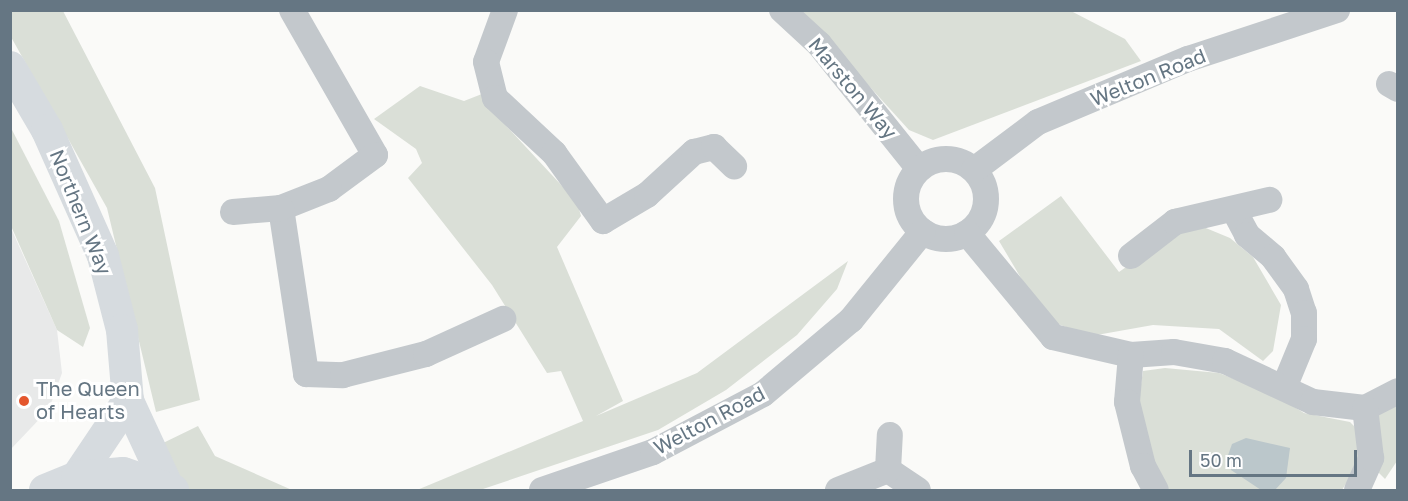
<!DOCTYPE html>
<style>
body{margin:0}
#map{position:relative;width:1408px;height:501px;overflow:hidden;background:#fafaf8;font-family:"Golos Text",sans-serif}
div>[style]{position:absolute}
.built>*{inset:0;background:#e8e9e9}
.green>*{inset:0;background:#dadfd7}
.water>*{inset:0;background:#bbc7cb}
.minor>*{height:26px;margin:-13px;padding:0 13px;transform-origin:13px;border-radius:13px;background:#c3c8cc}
.minor>.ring{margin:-13px;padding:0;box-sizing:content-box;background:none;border:26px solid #c3c8cc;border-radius:50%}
.major>*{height:32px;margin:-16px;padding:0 16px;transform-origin:16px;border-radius:16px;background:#d6dbdf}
.dots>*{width:16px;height:16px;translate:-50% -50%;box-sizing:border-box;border:3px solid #fff;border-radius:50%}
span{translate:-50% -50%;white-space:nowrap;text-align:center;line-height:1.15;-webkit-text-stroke:6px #fff;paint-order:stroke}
.street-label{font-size:20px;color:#657683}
.poi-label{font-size:20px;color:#657683}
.left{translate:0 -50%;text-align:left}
.frame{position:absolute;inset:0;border:12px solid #657683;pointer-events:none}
.scale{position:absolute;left:1189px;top:450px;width:168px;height:27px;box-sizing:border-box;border:3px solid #657683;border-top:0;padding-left:8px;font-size:18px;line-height:21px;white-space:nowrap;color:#657683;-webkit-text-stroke:4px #fff;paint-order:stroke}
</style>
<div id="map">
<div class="built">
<i style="clip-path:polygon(10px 226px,57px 330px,62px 373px,49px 409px,11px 449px)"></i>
</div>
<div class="green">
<i style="clip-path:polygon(10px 11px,63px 11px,155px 188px,200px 400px,156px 412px,107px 208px,11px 37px)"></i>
<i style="clip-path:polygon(801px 11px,1071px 11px,1125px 39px,1141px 61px,933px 140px,909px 130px)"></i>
<i style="clip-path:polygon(420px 86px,464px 101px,487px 92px,498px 117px,577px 202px,581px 216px,557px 247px,623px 401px,596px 416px,697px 373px,848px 261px,837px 289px,797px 335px,726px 390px,658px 430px,480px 490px,417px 490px,583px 421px,561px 371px,547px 373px,492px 285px,408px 178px,422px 163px,416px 149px,374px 119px)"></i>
<i style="clip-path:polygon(11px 128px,59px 221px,90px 328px,83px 347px,57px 330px,11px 226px)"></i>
<i style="clip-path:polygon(1061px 196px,1119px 272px,1175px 233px,1201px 226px,1230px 238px,1253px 257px,1281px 305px,1273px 351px,1263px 361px,1219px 329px,1153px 325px,1091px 336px,1055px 323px,1037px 305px,999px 241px)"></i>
<i style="clip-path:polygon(1165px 368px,1219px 373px,1275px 395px,1304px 413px,1350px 422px,1362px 434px,1360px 460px,1342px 490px,1166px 490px,1147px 460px,1137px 412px,1143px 371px)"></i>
<i style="clip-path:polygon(1397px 398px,1397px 461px,1385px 479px,1378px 472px,1376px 415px)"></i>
<i style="clip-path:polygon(198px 426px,215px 456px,292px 490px,190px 490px,171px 476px,161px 444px)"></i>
</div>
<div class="water">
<i style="clip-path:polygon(1246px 438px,1290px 448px,1286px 478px,1275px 490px,1261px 490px,1231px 470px,1227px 458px,1232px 444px)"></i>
</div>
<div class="minor">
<i style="left:292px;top:10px;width:167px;rotate:60.2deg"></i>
<i style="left:375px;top:155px;width:57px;rotate:143.5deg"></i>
<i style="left:329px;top:189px;width:52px;rotate:158.4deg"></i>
<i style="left:281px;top:208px;width:168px;rotate:81.4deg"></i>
<i style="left:306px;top:374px;width:37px;rotate:2deg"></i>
<i style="left:343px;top:375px;width:86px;rotate:-14.2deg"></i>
<i style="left:426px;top:354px;width:85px;rotate:-24.4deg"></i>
<i style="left:505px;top:10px;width:55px;rotate:110.1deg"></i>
<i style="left:486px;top:62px;width:37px;rotate:76deg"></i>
<i style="left:495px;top:98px;width:81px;rotate:43deg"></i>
<i style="left:554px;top:153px;width:84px;rotate:54.2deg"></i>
<i style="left:603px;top:221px;width:51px;rotate:-30.6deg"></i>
<i style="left:647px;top:195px;width:64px;rotate:-42.5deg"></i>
<i style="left:694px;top:152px;width:21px;rotate:-14deg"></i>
<i style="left:714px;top:147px;width:28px;rotate:44deg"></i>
<i style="left:782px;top:10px;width:50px;rotate:42.6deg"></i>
<i style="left:819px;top:44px;width:160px;rotate:51.3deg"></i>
<i style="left:1389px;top:84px;width:10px;rotate:29deg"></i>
<i class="ring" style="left:906px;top:159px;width:54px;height:54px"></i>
<i style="left:974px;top:170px;width:80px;rotate:-36.9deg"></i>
<i style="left:1038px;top:122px;width:163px;rotate:-22.8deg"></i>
<i style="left:1188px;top:59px;width:157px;rotate:-18.2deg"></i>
<i style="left:233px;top:212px;width:48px;rotate:-4.8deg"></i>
<i style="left:1235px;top:212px;width:26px;rotate:62deg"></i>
<i style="left:1247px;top:235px;width:34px;rotate:40deg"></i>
<i style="left:1273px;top:257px;width:39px;rotate:54deg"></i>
<i style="left:1296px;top:289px;width:25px;rotate:72deg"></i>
<i style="left:1304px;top:313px;width:26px;rotate:90deg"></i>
<i style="left:1304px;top:339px;width:50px;rotate:112.4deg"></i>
<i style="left:967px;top:233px;width:135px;rotate:50.4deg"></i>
<i style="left:1053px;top:337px;width:80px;rotate:13deg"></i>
<i style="left:1131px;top:355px;width:43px;rotate:-4deg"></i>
<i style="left:1174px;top:352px;width:52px;rotate:10deg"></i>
<i style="left:1225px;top:361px;width:97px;rotate:25deg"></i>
<i style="left:1313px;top:402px;width:52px;rotate:6.6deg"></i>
<i style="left:1131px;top:256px;width:56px;rotate:-37.7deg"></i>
<i style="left:1175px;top:222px;width:97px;rotate:-13.2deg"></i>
<i style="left:1131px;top:355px;width:47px;rotate:94.9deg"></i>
<i style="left:1127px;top:402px;width:66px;rotate:76deg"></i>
<i style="left:1143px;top:466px;width:27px;rotate:62deg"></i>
<i style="left:1365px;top:408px;width:37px;rotate:-27deg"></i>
<i style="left:888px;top:470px;width:36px;rotate:34deg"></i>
<i style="left:542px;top:490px;width:117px;rotate:-18.9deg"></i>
<i style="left:653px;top:452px;width:124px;rotate:-27.8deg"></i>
<i style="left:763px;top:394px;width:115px;rotate:-40.1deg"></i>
<i style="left:851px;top:320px;width:114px;rotate:-51deg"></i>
<i style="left:838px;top:490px;width:54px;rotate:-21.8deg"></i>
<i style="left:888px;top:470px;width:35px;rotate:-87deg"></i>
<i style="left:1357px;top:490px;width:35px;rotate:-66deg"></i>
<i style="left:1371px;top:458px;width:50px;rotate:-96.8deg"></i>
</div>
<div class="major">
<i style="left:10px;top:67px;width:73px;rotate:59.6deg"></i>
<i style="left:47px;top:130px;width:138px;rotate:66deg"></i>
<i style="left:103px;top:256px;width:76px;rotate:75.6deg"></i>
<i style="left:122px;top:330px;width:71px;rotate:85.2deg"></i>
<i style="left:128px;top:401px;width:95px;rotate:65.1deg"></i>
<i style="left:77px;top:477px;width:92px;rotate:-56.1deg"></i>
<i style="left:45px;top:490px;width:35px;rotate:-22deg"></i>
<i style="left:77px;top:477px;width:46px;rotate:-5deg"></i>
<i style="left:123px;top:473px;width:53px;rotate:18.8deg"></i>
</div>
<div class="dots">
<i style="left:24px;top:401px;background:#e4572e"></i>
</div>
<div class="street-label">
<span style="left:1148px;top:77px;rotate:-22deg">Welton Road</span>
<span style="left:853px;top:88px;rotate:50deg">Marston Way</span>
<span style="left:81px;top:212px;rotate:68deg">Northern Way</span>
<span style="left:709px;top:420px;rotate:-28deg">Welton Road</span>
</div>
<div class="poi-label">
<span class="left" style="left:36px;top:400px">The Queen<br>of Hearts</span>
</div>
<div class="frame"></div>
<div class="scale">50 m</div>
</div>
